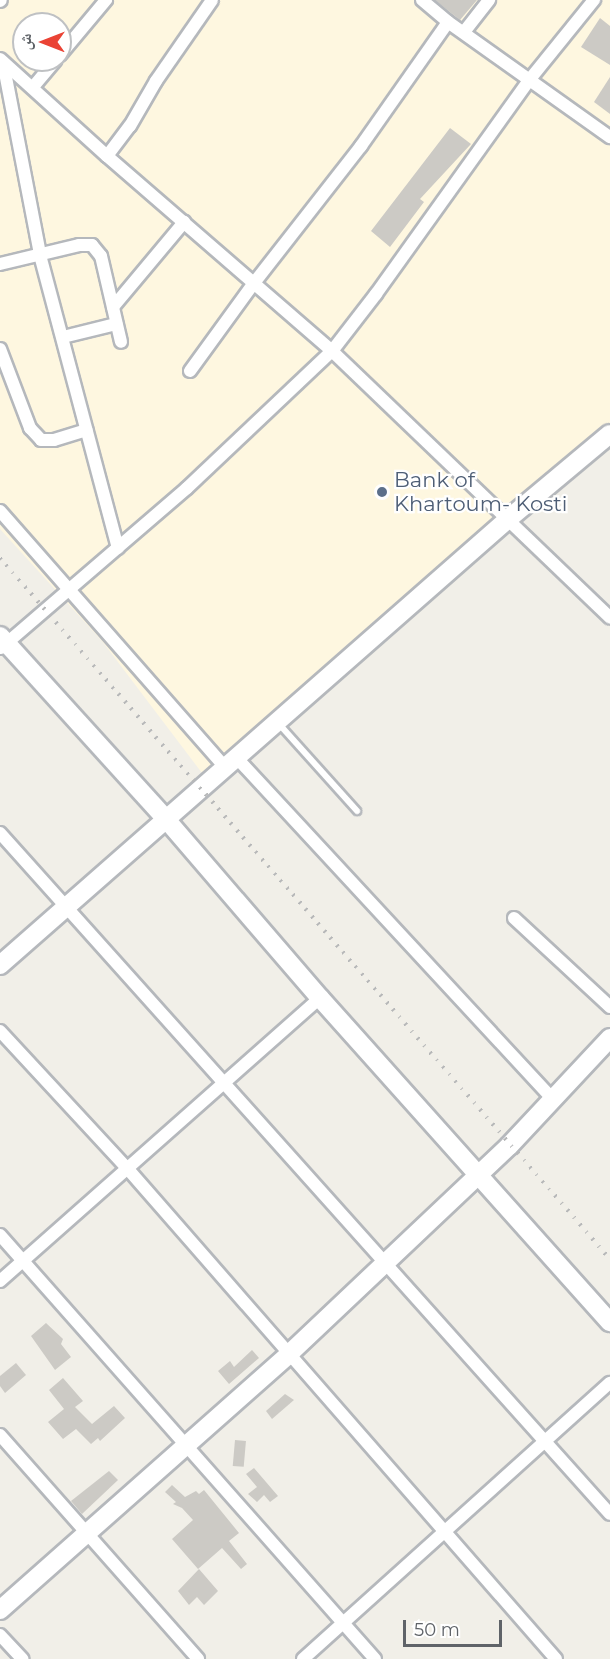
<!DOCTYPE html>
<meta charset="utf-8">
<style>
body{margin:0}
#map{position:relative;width:610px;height:1659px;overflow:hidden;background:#f1efe8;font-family:Montserrat,"Noto Naskh Arabic",sans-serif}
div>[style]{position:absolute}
.commercial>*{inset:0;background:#fef7e0}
.building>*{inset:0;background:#cccac5;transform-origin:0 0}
.roads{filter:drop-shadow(2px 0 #b5b8bc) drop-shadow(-2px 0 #b5b8bc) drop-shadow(0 2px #b5b8bc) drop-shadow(0 -2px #b5b8bc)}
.lane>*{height:6px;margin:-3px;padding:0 3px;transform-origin:3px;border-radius:3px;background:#fff}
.street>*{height:12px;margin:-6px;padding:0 6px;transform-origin:6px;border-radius:6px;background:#fff}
.secondary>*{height:18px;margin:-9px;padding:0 9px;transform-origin:9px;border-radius:9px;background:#fff}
.rail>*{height:4px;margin-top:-2px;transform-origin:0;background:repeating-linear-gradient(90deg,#b6b7b8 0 1.5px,transparent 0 9.5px)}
.dots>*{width:16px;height:16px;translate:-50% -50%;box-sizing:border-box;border:3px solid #fff;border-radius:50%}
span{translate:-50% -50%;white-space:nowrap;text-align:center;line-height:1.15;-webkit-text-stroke:4.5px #fff;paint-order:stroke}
.service-label{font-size:21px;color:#4e5e75}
.left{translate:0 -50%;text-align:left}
.north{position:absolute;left:12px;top:12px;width:60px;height:60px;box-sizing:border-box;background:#fff;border:2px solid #bfc1c3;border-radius:50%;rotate:270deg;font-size:16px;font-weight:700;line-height:24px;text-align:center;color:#5f6368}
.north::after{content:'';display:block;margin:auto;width:21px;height:27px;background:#ea4335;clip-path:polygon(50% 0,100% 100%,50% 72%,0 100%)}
.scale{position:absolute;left:403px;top:1620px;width:99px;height:27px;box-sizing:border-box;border:3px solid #5f6368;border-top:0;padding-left:8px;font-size:18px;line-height:21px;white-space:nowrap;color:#5f6368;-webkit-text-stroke:4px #fff;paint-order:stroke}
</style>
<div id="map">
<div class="commercial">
<i style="clip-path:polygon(evenodd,0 0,610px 0,610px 424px,485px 526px,202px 773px,102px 641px,0 529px,0 0,24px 24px,60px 24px,60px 60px,24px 60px,24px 24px)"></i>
</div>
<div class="building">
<i style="clip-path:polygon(435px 0,477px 0,460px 20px)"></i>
<i style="clip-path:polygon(600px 18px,610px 26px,610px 65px,581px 47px)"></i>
<i style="clip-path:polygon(610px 77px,610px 114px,594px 102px)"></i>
<i style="clip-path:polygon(450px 128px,471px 144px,420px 199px,424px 202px,390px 247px,371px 231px)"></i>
<i style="clip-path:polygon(46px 1323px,63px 1339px,61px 1344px,71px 1357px,55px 1370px,31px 1336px)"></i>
<i style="clip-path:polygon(252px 1350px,259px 1358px,229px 1384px,218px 1371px,230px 1361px,234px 1367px)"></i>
<i style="clip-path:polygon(16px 1363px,26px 1375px,5px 1393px,0 1386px,0 1376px)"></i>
<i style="clip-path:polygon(63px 1378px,83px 1401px,75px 1407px,92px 1424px,114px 1406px,125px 1418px,100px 1441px,98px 1438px,91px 1444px,76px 1429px,63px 1439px,48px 1422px,64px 1409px,49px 1390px)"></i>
<i style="clip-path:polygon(285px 1394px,294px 1400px,272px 1419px,266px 1411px)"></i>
<i style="left:235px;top:1440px;width:11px;height:26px;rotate:5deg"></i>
<i style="clip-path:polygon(254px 1468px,278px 1496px,270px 1502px,264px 1495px,257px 1502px,248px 1494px,257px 1487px,246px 1474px)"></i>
<i style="clip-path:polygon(109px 1471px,118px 1480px,82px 1514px,71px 1501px)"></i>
<i style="clip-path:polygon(172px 1485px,185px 1497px,196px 1491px,199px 1494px,204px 1490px,239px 1533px,229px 1541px,247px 1564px,241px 1569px,222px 1548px,198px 1569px,172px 1539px,193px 1520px,182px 1508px,173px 1504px,176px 1502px,165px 1492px)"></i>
<i style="clip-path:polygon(199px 1569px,218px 1591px,204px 1605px,197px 1597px,189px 1605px,178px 1591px)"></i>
</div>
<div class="roads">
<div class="lane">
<i style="left:279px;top:724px;width:117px;rotate:48.1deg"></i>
</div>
<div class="street">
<i style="left:422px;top:0;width:34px;rotate:40deg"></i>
<i style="left:448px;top:22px;width:199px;rotate:35.4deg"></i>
<i style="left:0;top:1px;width:1px;rotate:-45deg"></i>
<i style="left:464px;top:32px;width:41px;rotate:-52deg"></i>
<i style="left:60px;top:55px;width:72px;rotate:-50.1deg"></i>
<i style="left:0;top:59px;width:144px;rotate:42.2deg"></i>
<i style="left:107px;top:156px;width:298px;rotate:40.9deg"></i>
<i style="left:332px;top:351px;width:385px;rotate:43.8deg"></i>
<i style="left:3px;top:62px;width:197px;rotate:79.1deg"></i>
<i style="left:40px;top:255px;width:303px;rotate:75.1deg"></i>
<i style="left:33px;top:87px;width:35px;rotate:-50deg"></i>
<i style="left:107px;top:156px;width:38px;rotate:-53deg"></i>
<i style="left:130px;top:126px;width:52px;rotate:-60deg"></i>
<i style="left:156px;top:81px;width:98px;rotate:-55.3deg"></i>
<i style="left:0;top:264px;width:81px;rotate:-13.5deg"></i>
<i style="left:79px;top:245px;width:13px"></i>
<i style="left:92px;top:245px;width:14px;rotate:51deg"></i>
<i style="left:101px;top:256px;width:88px;rotate:76.9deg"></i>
<i style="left:113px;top:307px;width:111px;rotate:-50.1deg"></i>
<i style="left:63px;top:337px;width:55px;rotate:-13.8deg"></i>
<i style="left:0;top:349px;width:85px;rotate:69.2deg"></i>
<i style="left:30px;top:428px;width:16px;rotate:47deg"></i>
<i style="left:41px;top:440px;width:13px"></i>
<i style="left:54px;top:440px;width:34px;rotate:-17deg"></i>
<i style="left:190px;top:371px;width:109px;rotate:-54deg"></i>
<i style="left:254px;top:283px;width:174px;rotate:-52deg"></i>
<i style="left:361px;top:146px;width:151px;rotate:-54.9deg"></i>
<i style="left:0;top:511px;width:339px;rotate:48.7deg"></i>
<i style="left:1px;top:648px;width:245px;rotate:-40.7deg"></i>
<i style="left:187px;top:488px;width:199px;rotate:-43.4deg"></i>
<i style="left:332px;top:351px;width:72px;rotate:-52.3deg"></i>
<i style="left:376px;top:294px;width:264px;rotate:-54.4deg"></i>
<i style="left:530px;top:79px;width:102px;rotate:-51deg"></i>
<i style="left:235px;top:756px;width:466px;rotate:47.2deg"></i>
<i style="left:0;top:833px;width:914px;rotate:48.15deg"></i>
<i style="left:514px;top:918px;width:131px;rotate:42.8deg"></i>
<i style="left:0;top:1031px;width:187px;rotate:47.2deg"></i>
<i style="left:127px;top:1168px;width:652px;rotate:48.86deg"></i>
<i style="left:0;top:1235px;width:566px;rotate:48.51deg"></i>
<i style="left:0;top:1281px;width:427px;rotate:-41.5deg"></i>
<i style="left:0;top:1435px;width:299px;rotate:48.5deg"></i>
<i style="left:0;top:1635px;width:33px;rotate:47deg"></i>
<i style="left:303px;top:1659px;width:413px;rotate:-42deg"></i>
</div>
<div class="secondary">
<i style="left:0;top:636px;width:246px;rotate:47.8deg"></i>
<i style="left:165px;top:818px;width:238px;rotate:49.3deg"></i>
<i style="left:320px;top:998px;width:435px;rotate:48.2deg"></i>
<i style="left:0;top:965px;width:675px;rotate:-41.27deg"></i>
<i style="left:507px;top:520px;width:134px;rotate:-39.9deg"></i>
<i style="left:0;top:1610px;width:387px;rotate:-41.5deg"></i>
<i style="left:290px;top:1353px;width:301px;rotate:-43.4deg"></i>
<i style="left:509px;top:1146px;width:148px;rotate:-46.9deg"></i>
</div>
</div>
<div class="rail">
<i style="left:0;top:558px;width:929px;rotate:48.97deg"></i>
</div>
<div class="dots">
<i style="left:382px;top:492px;background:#5c6f8a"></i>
</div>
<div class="service-label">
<span class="left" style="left:394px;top:492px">Bank of<br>Khartoum- Kosti</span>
</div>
<div class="north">ش</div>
<div class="scale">50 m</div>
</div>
